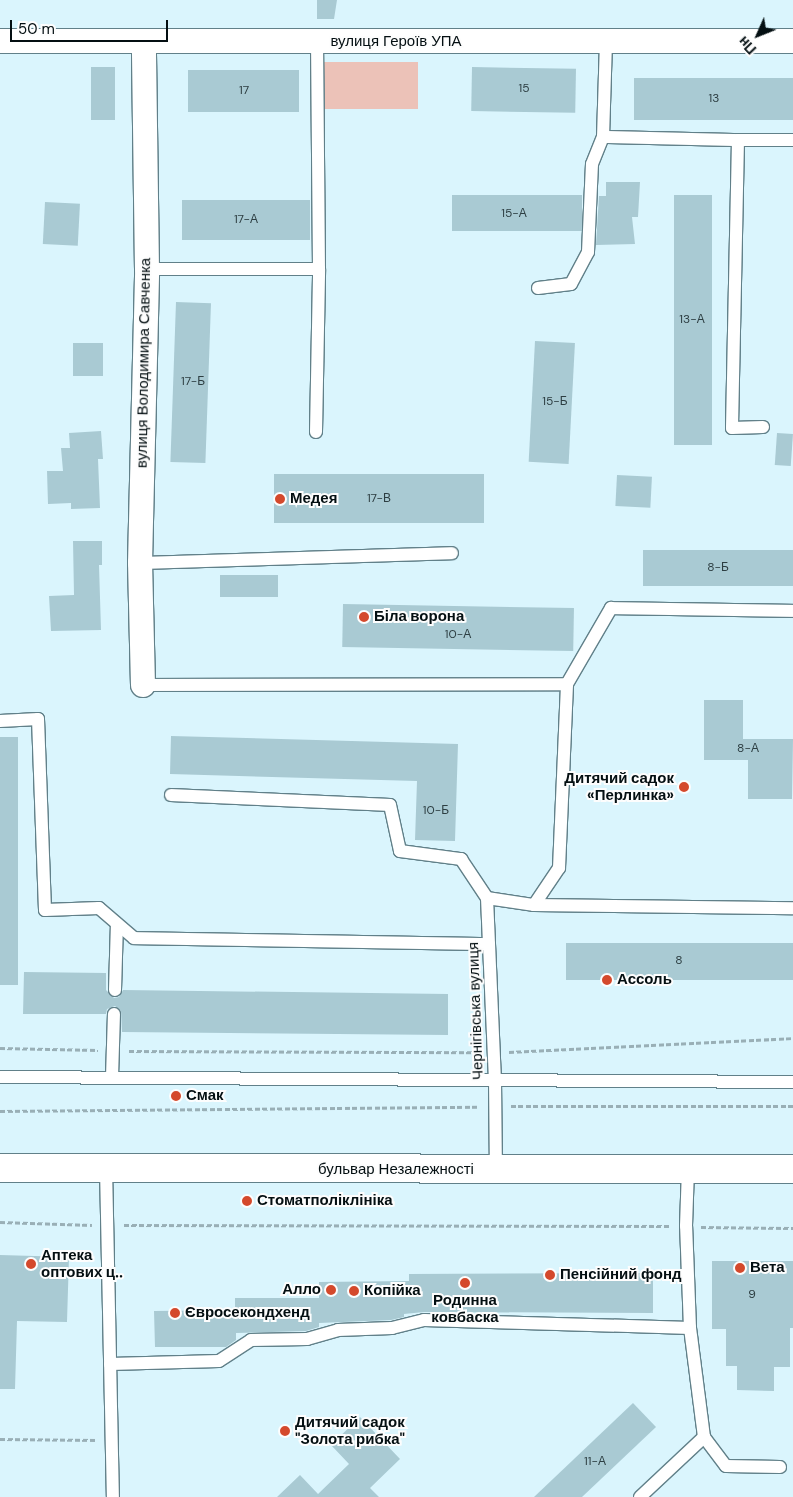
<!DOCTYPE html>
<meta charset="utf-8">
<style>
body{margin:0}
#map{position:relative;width:793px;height:1497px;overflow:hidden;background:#daf5fd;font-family:"DM Sans",sans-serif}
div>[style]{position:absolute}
.green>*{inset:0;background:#ecc2b8;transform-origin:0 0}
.building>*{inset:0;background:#a9cad3;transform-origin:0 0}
.path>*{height:3px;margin-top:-1.5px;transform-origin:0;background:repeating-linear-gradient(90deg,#99afb6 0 5px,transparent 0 7.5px)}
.roads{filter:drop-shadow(1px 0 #618089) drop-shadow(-1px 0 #618089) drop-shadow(0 1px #618089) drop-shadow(0 -1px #618089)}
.service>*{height:12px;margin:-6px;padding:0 6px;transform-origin:6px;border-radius:6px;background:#fff}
.minor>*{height:24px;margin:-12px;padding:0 12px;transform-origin:12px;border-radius:12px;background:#fff}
.secondary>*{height:28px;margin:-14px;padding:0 14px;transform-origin:14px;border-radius:14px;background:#fff}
.dots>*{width:14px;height:14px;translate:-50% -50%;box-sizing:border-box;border:2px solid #fdfdfd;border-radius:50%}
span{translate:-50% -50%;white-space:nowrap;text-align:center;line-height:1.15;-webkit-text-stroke:4px #fdfdfd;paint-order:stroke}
.number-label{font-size:12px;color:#2d3e42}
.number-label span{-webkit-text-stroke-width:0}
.street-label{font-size:15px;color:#040f12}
.poi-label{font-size:15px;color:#040f12;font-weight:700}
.left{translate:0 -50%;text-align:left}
.right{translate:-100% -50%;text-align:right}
.north{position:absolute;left:733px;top:10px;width:50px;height:50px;-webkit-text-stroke:4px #fdfdfd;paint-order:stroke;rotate:226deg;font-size:14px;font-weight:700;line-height:20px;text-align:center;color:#040f12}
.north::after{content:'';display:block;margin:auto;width:18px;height:22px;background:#040f12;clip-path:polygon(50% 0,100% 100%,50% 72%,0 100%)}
.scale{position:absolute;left:10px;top:20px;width:158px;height:22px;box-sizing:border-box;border:2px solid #040f12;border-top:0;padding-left:6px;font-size:15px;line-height:18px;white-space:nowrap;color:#040f12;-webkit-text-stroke:4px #fdfdfd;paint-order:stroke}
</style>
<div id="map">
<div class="green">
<i style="left:418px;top:62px;width:47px;height:95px;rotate:90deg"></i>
</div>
<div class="building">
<i style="clip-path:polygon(317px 0,337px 0,334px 19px,317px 19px)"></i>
<i style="left:91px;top:67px;width:24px;height:53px"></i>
<i style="left:472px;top:67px;width:104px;height:44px;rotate:1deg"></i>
<i style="left:188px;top:70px;width:111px;height:42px"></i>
<i style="left:634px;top:78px;width:159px;height:42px"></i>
<i style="clip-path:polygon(606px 182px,640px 182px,638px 217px,632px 217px,635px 244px,596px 245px,599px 196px,606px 196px)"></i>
<i style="left:452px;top:195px;width:130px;height:36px"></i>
<i style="left:674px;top:195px;width:38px;height:250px"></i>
<i style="left:182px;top:200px;width:128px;height:40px"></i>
<i style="left:45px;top:202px;width:35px;height:42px;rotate:3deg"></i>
<i style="left:176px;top:302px;width:35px;height:160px;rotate:2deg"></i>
<i style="left:535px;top:341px;width:40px;height:121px;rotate:3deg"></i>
<i style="left:73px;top:343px;width:30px;height:33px"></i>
<i style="clip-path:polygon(101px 431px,103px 459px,98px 459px,100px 508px,71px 509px,71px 503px,48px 504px,47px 471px,63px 471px,61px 448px,70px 448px,69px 433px)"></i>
<i style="left:777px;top:433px;width:16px;height:32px;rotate:4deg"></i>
<i style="left:274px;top:474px;width:210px;height:49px"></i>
<i style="left:617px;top:475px;width:35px;height:31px;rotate:3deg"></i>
<i style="clip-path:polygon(73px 541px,102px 541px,102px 565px,99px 565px,101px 630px,51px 631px,49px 596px,74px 595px)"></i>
<i style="left:643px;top:550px;width:150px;height:36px"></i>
<i style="left:220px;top:575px;width:58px;height:22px"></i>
<i style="left:343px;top:604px;width:231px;height:43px;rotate:1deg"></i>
<i style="clip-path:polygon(704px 700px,743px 700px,743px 739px,793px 739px,792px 799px,748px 799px,748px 760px,704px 760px)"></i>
<i style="clip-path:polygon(171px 736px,458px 744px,455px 841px,415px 840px,417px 781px,170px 774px)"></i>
<i style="left:0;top:737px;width:18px;height:248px"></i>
<i style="left:566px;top:943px;width:227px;height:37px"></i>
<i style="clip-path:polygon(24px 972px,106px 973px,106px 990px,114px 998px,119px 997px,123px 990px,448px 994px,448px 1035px,122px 1032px,121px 1011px,115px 1006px,107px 1009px,106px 1014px,23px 1014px)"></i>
<i style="clip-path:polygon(0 1255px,69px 1257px,67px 1322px,17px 1321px,15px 1389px,0 1389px)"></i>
<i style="clip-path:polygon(712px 1261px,793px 1261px,793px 1328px,790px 1328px,790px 1367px,774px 1367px,774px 1391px,737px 1390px,737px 1366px,726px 1366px,726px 1329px,712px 1329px)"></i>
<i style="clip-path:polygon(653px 1273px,653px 1313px,424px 1312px,404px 1314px,404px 1317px,391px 1320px,319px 1323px,319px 1327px,306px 1331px,236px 1333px,236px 1340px,226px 1347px,155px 1347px,154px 1311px,235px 1310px,235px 1298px,319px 1298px,319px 1282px,409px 1281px,409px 1274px)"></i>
<i style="clip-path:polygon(633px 1403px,656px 1427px,582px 1497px,534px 1497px)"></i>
<i style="clip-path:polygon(360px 1417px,400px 1459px,370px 1488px,379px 1497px,277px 1497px,300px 1475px,318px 1494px,349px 1464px,331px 1445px)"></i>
</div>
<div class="path">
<i style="left:0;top:1048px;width:98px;rotate:1.2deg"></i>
<i style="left:129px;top:1051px;width:349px;rotate:0.2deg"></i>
<i style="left:509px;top:1052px;width:284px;rotate:-2.8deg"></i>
<i style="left:511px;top:1106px;width:282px"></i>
<i style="left:0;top:1111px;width:480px;rotate:-0.5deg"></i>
<i style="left:0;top:1222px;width:92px;rotate:1.9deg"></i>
<i style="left:124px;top:1225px;width:546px;rotate:0.1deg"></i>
<i style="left:701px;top:1227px;width:92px;rotate:0.6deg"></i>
<i style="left:0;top:1439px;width:97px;rotate:0.6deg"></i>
</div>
<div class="roads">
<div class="service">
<i style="left:603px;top:137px;width:135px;rotate:1.3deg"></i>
<i style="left:738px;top:140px;width:288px;rotate:91.2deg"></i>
<i style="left:732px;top:428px;width:31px;rotate:-2deg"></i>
<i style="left:738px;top:140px;width:55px"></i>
<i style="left:147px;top:269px;width:172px"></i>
<i style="left:319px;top:269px;width:227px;rotate:-90.5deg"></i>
<i style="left:538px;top:288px;width:33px;rotate:-7deg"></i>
<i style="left:571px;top:284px;width:36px;rotate:-62deg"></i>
<i style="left:588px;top:252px;width:88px;rotate:-87.4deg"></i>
<i style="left:592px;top:164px;width:29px;rotate:-68deg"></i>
<i style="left:603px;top:137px;width:96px;rotate:-88.2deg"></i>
<i style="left:316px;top:432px;width:163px;rotate:-88.9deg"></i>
<i style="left:140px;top:563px;width:312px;rotate:-1.8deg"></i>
<i style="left:143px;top:685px;width:424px;rotate:-0.1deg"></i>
<i style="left:0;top:721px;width:38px;rotate:-3deg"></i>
<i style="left:38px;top:719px;width:191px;rotate:87.9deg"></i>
<i style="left:45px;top:910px;width:54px;rotate:-2.1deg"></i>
<i style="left:99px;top:908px;width:46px;rotate:40.6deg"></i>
<i style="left:134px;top:938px;width:355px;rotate:1deg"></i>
<i style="left:171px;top:795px;width:219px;rotate:2.6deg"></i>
<i style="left:390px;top:805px;width:47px;rotate:77.7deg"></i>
<i style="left:400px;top:851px;width:62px;rotate:7.5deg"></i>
<i style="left:461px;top:859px;width:47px;rotate:56.3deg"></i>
<i style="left:487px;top:898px;width:182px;rotate:87.5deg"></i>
<i style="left:495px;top:1080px;width:90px;rotate:89.4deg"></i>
<i style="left:487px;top:898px;width:48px;rotate:8.5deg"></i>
<i style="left:534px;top:905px;width:259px;rotate:0.7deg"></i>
<i style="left:534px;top:905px;width:45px;rotate:-56deg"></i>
<i style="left:559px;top:868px;width:184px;rotate:-87.5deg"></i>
<i style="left:567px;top:684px;width:88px;rotate:-59.9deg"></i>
<i style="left:611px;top:608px;width:182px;rotate:0.9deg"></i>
<i style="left:115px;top:990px;width:66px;rotate:-88.3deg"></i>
<i style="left:0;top:1077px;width:793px;rotate:0.36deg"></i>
<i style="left:112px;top:1077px;width:63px;rotate:-88.2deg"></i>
<i style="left:106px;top:1168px;width:329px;rotate:88.8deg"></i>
<i style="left:110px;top:1364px;width:109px;rotate:-1.6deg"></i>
<i style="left:219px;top:1361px;width:38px;rotate:-33deg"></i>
<i style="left:251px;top:1340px;width:56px;rotate:-1deg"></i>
<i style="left:307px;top:1339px;width:32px;rotate:-16deg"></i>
<i style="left:338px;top:1330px;width:54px;rotate:-2.1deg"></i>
<i style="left:392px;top:1328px;width:33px;rotate:-14deg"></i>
<i style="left:424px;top:1320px;width:266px;rotate:1.7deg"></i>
<i style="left:690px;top:1328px;width:102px;rotate:-92.2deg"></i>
<i style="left:686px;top:1226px;width:57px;rotate:-88deg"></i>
<i style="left:704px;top:1437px;width:36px;rotate:53deg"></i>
<i style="left:726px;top:1466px;width:54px;rotate:1.1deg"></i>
<i style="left:640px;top:1497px;width:88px;rotate:-43.2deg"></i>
<i style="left:704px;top:1437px;width:110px;rotate:-97.3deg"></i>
</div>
<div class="minor">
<i style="left:0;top:41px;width:793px"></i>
<i style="left:143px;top:685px;width:122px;rotate:-91.4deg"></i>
<i style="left:140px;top:563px;width:294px;rotate:-88.6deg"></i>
<i style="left:147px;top:269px;width:228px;rotate:-90.8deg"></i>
</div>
<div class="secondary">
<i style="left:0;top:1168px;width:793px;rotate:0.07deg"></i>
</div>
</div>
<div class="dots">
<i style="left:280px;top:499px;background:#d4492c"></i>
<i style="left:364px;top:617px;background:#d4492c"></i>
<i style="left:684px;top:787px;background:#d4492c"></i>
<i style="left:607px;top:980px;background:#d4492c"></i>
<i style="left:176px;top:1096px;background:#d4492c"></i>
<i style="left:247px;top:1201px;background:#d4492c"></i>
<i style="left:31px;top:1264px;background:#d4492c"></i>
<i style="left:740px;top:1268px;background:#d4492c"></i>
<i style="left:550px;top:1275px;background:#d4492c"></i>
<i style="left:465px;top:1283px;background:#d4492c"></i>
<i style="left:331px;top:1290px;background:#d4492c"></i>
<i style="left:354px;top:1291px;background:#d4492c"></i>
<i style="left:175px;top:1313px;background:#d4492c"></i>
<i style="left:285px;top:1431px;background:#d4492c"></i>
</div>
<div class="number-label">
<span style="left:524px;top:89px">15</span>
<span style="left:244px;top:91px">17</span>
<span style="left:714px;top:99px">13</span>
<span style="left:514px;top:214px">15-А</span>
<span style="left:246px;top:220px">17-А</span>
<span style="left:692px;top:320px">13-А</span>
<span style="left:193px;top:382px">17-Б</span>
<span style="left:555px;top:402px">15-Б</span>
<span style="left:379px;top:499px">17-В</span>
<span style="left:718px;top:568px">8-Б</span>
<span style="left:458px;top:635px">10-А</span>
<span style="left:748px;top:749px">8-А</span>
<span style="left:436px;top:811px">10-Б</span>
<span style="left:679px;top:961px">8</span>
<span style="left:752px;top:1295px">9</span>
<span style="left:595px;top:1462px">11-А</span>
</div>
<div class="street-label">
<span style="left:396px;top:42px">вулиця Героїв УПА</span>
<span style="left:144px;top:363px;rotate:-89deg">вулиця Володимира Савченка</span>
<span style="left:476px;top:1011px;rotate:-92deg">Чернігівська вулиця</span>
<span style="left:396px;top:1170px">бульвар Незалежності</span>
</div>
<div class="poi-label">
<span class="left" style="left:290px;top:499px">Медея</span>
<span class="left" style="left:374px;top:617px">Біла ворона</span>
<span class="right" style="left:674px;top:787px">Дитячий садок<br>«Перлинка»</span>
<span class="left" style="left:617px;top:980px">Ассоль</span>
<span class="left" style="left:186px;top:1096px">Смак</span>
<span class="left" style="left:257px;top:1201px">Стоматполіклініка</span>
<span class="left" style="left:41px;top:1264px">Аптека<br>оптових ц‥</span>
<span class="left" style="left:750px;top:1268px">Вета</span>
<span class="left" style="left:560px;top:1275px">Пенсійний фонд</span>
<span class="right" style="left:321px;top:1290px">Алло</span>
<span class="left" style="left:364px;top:1291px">Копійка</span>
<span style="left:465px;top:1309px">Родинна<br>ковбаска</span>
<span class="left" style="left:185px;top:1313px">Євросекондхенд</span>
<span class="left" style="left:295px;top:1431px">Дитячий садок<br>"Золота рибка"</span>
</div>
<div class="north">Пн</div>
<div class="scale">50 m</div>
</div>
